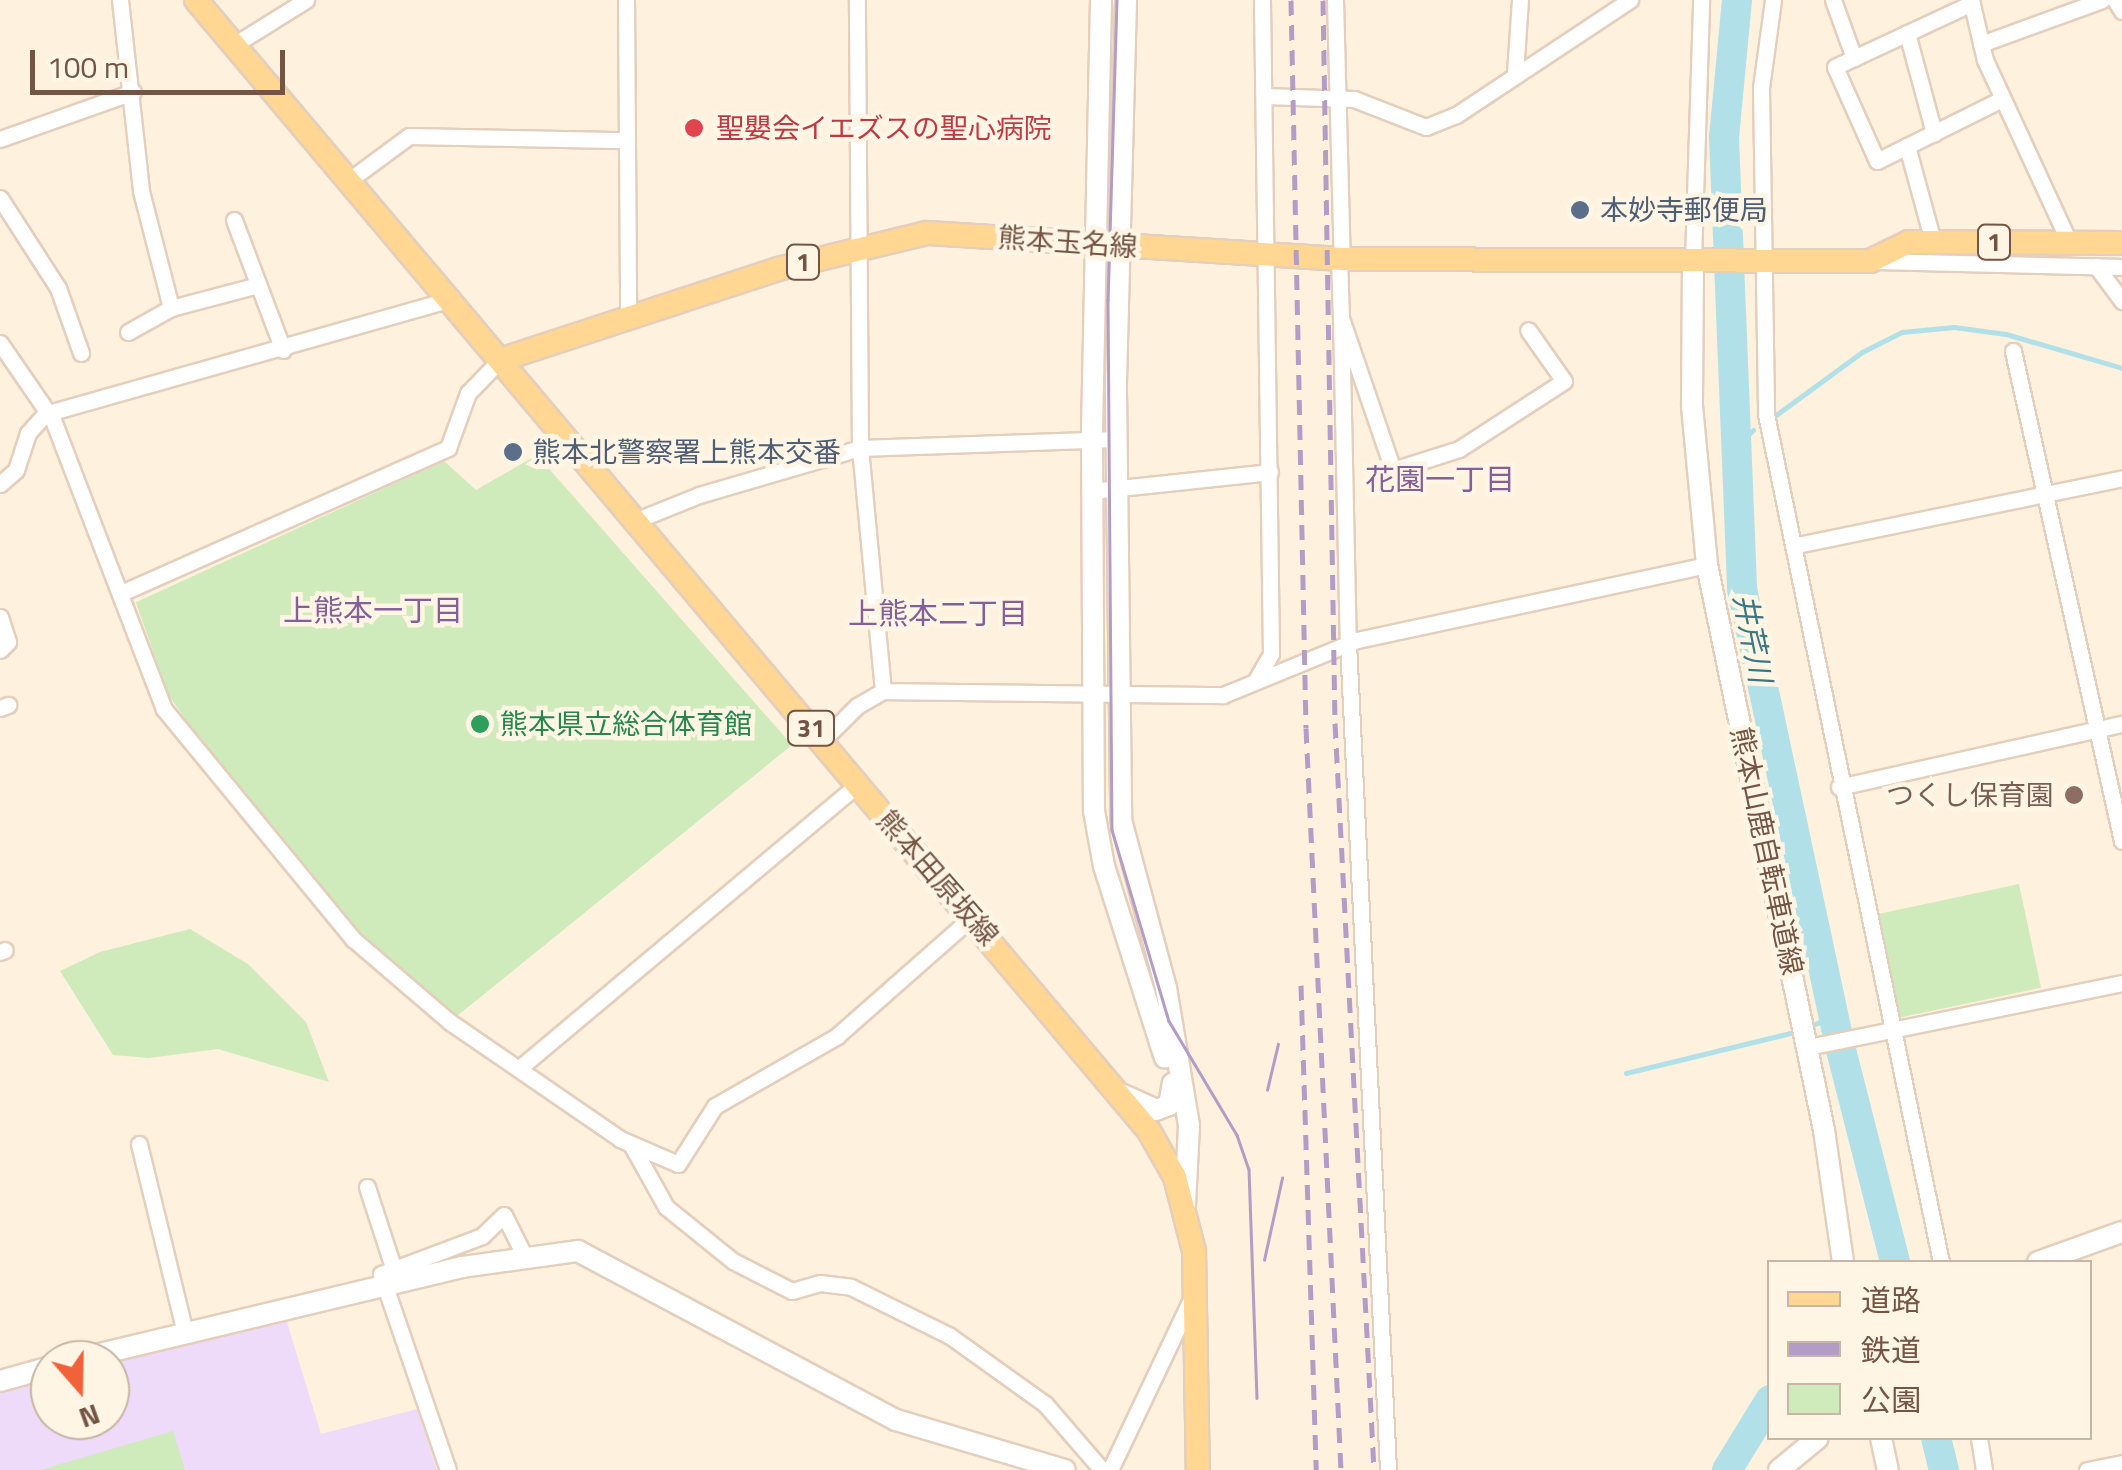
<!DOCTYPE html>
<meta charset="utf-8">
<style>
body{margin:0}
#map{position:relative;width:2122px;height:1470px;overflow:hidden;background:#fef1dd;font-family:"Titillium Web","Noto Sans JP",sans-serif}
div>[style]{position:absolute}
.education>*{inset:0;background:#eedaf9}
.green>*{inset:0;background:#cfebbb;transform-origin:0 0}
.stream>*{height:5px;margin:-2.5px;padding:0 2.5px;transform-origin:2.5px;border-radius:2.5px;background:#b1e0e8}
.river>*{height:30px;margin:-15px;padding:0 15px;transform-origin:15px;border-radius:15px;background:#b1e0e8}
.roads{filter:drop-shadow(2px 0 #e4cebc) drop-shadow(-2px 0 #e4cebc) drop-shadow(0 2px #e4cebc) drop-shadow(0 -2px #e4cebc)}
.street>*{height:15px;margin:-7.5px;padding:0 7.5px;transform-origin:7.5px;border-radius:7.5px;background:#fff}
.secondary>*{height:20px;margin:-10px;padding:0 10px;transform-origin:10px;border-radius:10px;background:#fff}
.primary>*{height:22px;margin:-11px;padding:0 11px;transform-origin:11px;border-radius:11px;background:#ffd793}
.tram>*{height:2.5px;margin:-1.25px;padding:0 1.25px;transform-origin:1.25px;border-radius:1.25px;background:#b39dc6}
.rail>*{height:5px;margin-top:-2.5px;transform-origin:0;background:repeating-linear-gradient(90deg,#b39dc6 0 15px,transparent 0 25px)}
.dots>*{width:28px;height:28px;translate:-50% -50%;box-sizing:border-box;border:5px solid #fff5e5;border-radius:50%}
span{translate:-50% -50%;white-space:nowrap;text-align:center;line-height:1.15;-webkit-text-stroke:9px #fff5e5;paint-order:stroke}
.shield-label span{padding:2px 8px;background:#fff5e5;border:2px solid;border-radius:8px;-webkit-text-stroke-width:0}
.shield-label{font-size:25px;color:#745544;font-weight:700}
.health-label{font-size:28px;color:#be3a42}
.left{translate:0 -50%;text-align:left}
.service-label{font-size:28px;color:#4e5e75}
.street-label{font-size:28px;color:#745544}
.leisure-label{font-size:28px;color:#27864d}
.education-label{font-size:28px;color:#785e54}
.right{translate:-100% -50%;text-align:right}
.neighbourhood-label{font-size:30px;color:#855f98}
.water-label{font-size:30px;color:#3b7783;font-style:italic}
.legend{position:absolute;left:1767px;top:1260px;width:325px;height:180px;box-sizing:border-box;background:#fff5e5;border:2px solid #c7b5a5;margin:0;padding:12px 18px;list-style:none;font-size:30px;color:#745544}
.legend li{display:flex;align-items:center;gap:20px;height:50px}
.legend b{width:50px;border:2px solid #c7b5a5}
.north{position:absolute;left:30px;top:1340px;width:100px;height:100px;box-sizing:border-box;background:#fff5e5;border:2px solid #c7b5a5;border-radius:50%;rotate:160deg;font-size:28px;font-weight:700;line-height:40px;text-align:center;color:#745544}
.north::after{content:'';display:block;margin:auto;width:35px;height:45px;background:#f16239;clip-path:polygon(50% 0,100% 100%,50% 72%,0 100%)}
.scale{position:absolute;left:30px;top:50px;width:255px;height:45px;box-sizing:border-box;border:5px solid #745544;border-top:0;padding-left:12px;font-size:30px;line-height:35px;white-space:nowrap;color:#745544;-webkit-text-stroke:8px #fff5e5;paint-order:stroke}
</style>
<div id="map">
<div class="education">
<i style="clip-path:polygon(286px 1319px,321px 1434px,417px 1409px,437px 1470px,0 1470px,0 1393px,50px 1379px,50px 1420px,110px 1420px,110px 1362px)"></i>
</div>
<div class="green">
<i style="clip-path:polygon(537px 455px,792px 745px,457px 1016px,357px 930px,202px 742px,169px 696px,136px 603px,130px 605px,444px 461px,476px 490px)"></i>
<i style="left:2019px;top:884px;width:106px;height:145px;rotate:78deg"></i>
<i style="clip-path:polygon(190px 929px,248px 964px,306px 1022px,329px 1082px,218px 1049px,149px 1058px,113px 1055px,60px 971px,100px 952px)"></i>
<i style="clip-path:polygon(173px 1431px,185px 1470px,40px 1470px)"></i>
</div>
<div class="stream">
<i style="left:1776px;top:415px;width:107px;rotate:-36.2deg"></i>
<i style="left:1862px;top:352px;width:45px;rotate:-26.6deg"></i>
<i style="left:1902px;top:332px;width:52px;rotate:-5.5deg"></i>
<i style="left:1954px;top:327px;width:52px;rotate:7.7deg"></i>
<i style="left:2006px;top:334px;width:121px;rotate:16.3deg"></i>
<i style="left:1737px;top:445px;width:22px;rotate:-43deg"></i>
<i style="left:1808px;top:1027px;width:28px;rotate:-23deg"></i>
<i style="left:1626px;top:1073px;width:177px;rotate:-13.7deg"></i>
</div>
<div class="river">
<i style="left:1737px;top:0;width:139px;rotate:95.4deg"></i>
<i style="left:1724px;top:138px;width:451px;rotate:87.7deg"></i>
<i style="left:1742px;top:589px;width:463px;rotate:77.9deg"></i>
<i style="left:1839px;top:1042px;width:227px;rotate:75.7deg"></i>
<i style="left:1936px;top:1438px;width:33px;rotate:76deg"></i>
<i style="left:1727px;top:1470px;width:82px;rotate:-58.4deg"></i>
</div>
<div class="roads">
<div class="street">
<i style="left:120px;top:0;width:192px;rotate:83.7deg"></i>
<i style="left:141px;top:191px;width:121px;rotate:75.6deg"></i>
<i style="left:626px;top:0;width:318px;rotate:89.6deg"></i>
<i style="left:1335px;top:0;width:259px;rotate:88.5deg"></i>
<i style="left:1773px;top:0;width:89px;rotate:97.8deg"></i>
<i style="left:1761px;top:88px;width:326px;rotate:89.1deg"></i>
<i style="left:1766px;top:414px;width:866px;rotate:78.34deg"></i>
<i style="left:1833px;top:0;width:62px;rotate:70.1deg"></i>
<i style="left:1971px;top:0;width:62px;rotate:76.9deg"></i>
<i style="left:1985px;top:60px;width:200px;rotate:65.2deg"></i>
<i style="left:2115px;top:0;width:13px;rotate:58deg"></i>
<i style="left:1972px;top:3px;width:151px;rotate:155deg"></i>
<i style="left:1835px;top:67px;width:103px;rotate:65.9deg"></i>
<i style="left:1877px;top:161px;width:140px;rotate:-26.4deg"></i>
<i style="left:1907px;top:33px;width:104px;rotate:74.9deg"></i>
<i style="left:1981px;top:44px;width:129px;rotate:-20deg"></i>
<i style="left:234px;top:45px;width:85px;rotate:-32deg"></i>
<i style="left:1515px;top:73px;width:73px;rotate:-86.1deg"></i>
<i style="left:1264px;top:96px;width:90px;rotate:1.9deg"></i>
<i style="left:1354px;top:99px;width:77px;rotate:21.3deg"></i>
<i style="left:1426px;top:127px;width:32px;rotate:-22deg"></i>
<i style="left:1456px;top:115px;width:209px;rotate:-33.5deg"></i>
<i style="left:0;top:139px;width:141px;rotate:-19.5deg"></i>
<i style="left:1907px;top:146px;width:99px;rotate:74.8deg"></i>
<i style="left:348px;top:181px;width:76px;rotate:-36.4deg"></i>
<i style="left:409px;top:136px;width:218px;rotate:1.1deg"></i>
<i style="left:0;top:198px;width:107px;rotate:57.2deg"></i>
<i style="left:58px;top:288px;width:69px;rotate:70.5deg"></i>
<i style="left:234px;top:220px;width:139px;rotate:69.3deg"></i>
<i style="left:1339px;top:258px;width:60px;rotate:88.1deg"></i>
<i style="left:1341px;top:318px;width:161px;rotate:71.1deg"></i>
<i style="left:1393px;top:470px;width:69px;rotate:-17.7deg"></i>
<i style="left:1459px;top:449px;width:125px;rotate:-32.9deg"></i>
<i style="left:1564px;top:381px;width:62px;rotate:-125.2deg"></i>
<i style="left:1693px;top:260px;width:260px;rotate:-88.2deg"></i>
<i style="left:1876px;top:261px;width:246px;rotate:1.4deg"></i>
<i style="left:2096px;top:266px;width:44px;rotate:53.4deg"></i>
<i style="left:1341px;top:318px;width:325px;rotate:88.8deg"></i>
<i style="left:1348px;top:643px;width:828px;rotate:87.23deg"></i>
<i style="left:128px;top:332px;width:49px;rotate:-29.2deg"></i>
<i style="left:171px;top:308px;width:90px;rotate:-14.8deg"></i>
<i style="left:0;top:343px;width:93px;rotate:55.5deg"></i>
<i style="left:53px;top:420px;width:310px;rotate:69deg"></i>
<i style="left:164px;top:709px;width:298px;rotate:50.6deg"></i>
<i style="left:353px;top:939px;width:128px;rotate:40.6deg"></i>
<i style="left:450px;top:1022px;width:206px;rotate:34.5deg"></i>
<i style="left:620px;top:1139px;width:63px;rotate:23.3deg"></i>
<i style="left:678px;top:1164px;width:69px;rotate:-57.5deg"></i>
<i style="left:715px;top:1106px;width:141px;rotate:-29.8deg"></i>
<i style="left:837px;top:1036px;width:181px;rotate:-41.4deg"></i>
<i style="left:2013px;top:351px;width:502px;rotate:77.46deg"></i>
<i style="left:0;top:484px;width:21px;rotate:-41deg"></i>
<i style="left:16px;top:470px;width:39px;rotate:-72deg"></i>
<i style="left:28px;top:433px;width:25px;rotate:-48deg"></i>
<i style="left:45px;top:414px;width:423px;rotate:-15.8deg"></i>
<i style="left:1092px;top:491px;width:179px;rotate:-6.1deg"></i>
<i style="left:632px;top:522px;width:72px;rotate:-21.9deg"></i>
<i style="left:699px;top:495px;width:168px;rotate:-16.3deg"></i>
<i style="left:860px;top:448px;width:256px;rotate:-2deg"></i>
<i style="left:1797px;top:545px;width:332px;rotate:-11.6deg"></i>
<i style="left:121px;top:593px;width:358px;rotate:-23.9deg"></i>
<i style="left:448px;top:448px;width:59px;rotate:-70deg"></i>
<i style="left:468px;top:393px;width:46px;rotate:-45.9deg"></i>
<i style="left:0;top:617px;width:26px;rotate:72deg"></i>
<i style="left:8px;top:642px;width:11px;rotate:135deg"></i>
<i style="left:1256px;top:680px;width:30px;rotate:-60deg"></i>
<i style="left:1271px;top:654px;width:654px;rotate:-90.79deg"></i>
<i style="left:883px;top:691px;width:340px;rotate:0.7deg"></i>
<i style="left:1223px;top:695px;width:145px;rotate:-22.3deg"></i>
<i style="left:1357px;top:640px;width:358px;rotate:-12.1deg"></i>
<i style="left:0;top:708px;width:9px;rotate:-21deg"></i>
<i style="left:822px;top:741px;width:49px;rotate:-45deg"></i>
<i style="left:857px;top:706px;width:30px;rotate:-30deg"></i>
<i style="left:883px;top:691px;width:244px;rotate:-95.4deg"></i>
<i style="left:860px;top:448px;width:448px;rotate:-90.4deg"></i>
<i style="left:1839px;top:787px;width:290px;rotate:-12.6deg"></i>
<i style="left:0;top:952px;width:5px;rotate:-22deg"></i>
<i style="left:1808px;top:1047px;width:320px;rotate:-11.5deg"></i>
<i style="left:522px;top:1066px;width:436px;rotate:-40deg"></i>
<i style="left:139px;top:1144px;width:190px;rotate:76.3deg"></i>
<i style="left:631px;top:1144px;width:72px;rotate:60.9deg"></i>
<i style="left:666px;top:1207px;width:86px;rotate:38.9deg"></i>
<i style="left:733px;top:1261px;width:66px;rotate:27deg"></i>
<i style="left:792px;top:1291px;width:29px;rotate:-16deg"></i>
<i style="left:820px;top:1283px;width:31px;rotate:7deg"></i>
<i style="left:851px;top:1287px;width:110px;rotate:26.3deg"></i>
<i style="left:950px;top:1336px;width:117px;rotate:35.6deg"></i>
<i style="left:1045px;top:1404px;width:87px;rotate:49.2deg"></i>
<i style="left:367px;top:1187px;width:84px;rotate:72deg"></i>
<i style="left:1979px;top:1438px;width:32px;rotate:81deg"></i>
<i style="left:448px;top:1470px;width:207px;rotate:-108.9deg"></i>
<i style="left:381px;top:1274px;width:108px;rotate:-20.6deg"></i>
<i style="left:482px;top:1236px;width:30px;rotate:-44deg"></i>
<i style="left:504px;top:1215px;width:45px;rotate:63.4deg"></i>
<i style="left:1110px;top:1470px;width:191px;rotate:-64.6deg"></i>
<i style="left:2087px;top:1470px;width:36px;rotate:-11deg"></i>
</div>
<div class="secondary">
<i style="left:1101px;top:0;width:439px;rotate:91.2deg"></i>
<i style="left:1092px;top:439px;width:372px;rotate:89.7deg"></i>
<i style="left:1094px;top:811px;width:56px;rotate:79.7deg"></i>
<i style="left:1104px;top:866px;width:201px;rotate:72.4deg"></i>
<i style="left:1126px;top:0;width:391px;rotate:91.5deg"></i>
<i style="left:1116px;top:391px;width:429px;rotate:89.3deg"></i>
<i style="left:1121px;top:820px;width:174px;rotate:75deg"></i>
<i style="left:1166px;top:988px;width:140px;rotate:80.5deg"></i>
<i style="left:1189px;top:1126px;width:78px;rotate:92.9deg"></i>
<i style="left:1693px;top:260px;width:146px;rotate:90.4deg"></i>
<i style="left:1692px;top:406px;width:160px;rotate:84.6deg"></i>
<i style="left:1707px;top:565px;width:577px;rotate:78.3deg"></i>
<i style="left:1824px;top:1130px;width:133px;rotate:81.8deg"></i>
<i style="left:1123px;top:1095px;width:36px;rotate:24deg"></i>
<i style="left:1156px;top:1110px;width:14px;rotate:-21deg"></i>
<i style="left:1169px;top:1105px;width:22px;rotate:-80deg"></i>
<i style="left:2038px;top:1262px;width:89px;rotate:-19.7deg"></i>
<i style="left:75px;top:1360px;width:398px;rotate:-13.5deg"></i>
<i style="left:462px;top:1267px;width:117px;rotate:-7.9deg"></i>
<i style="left:578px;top:1251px;width:360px;rotate:28deg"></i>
<i style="left:896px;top:1420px;width:176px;rotate:16.5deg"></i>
<i style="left:0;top:1381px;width:52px;rotate:-15.6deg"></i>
<i style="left:1881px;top:1438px;width:33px;rotate:78deg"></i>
<i style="left:1779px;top:1470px;width:50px;rotate:-39.4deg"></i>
</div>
<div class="primary">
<i style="left:196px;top:0;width:1479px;rotate:49.88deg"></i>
<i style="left:1149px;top:1131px;width:53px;rotate:60.5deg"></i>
<i style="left:1175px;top:1177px;width:76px;rotate:75.6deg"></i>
<i style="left:1194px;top:1251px;width:219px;rotate:89deg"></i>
<i style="left:500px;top:360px;width:293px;rotate:-18.1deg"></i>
<i style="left:778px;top:269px;width:153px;rotate:-13.6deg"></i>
<i style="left:927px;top:233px;width:416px;rotate:3.6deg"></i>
<i style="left:1342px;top:259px;width:528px;rotate:0.22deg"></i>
<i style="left:1870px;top:261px;width:43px;rotate:-26deg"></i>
<i style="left:1909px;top:242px;width:213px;rotate:0.3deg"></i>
</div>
</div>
<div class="tram">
<i style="left:1117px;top:0;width:300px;rotate:91.7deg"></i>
<i style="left:1108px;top:300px;width:530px;rotate:89.57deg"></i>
<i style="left:1112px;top:830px;width:199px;rotate:73.4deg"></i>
<i style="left:1169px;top:1021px;width:133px;rotate:59.2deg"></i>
<i style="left:1237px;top:1135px;width:36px;rotate:71deg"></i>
<i style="left:1249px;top:1169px;width:229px;rotate:88deg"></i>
<i style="left:1267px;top:1090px;width:47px;rotate:-76.6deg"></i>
<i style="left:1264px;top:1260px;width:84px;rotate:-77.6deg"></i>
</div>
<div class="rail">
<i style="left:1291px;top:0;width:728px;rotate:88.82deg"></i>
<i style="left:1306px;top:728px;width:743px;rotate:87.3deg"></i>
<i style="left:1323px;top:0;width:723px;rotate:89.05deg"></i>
<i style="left:1335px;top:723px;width:748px;rotate:87.01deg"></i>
<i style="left:1301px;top:985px;width:485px;rotate:88.2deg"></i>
</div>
<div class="dots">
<i style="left:694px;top:128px;background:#e0444e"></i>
<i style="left:1580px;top:210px;background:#5c6f8a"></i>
<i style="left:513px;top:452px;background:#5c6f8a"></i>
<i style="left:480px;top:724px;background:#2e9e5b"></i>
<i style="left:2074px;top:795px;background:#8d6e63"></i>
</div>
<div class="shield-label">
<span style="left:1994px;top:242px">1</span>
<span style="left:803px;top:262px">1</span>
<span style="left:811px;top:728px">31</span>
</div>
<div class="health-label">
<span class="left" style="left:716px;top:128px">聖嬰会イエズスの聖心病院</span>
</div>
<div class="service-label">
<span class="left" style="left:1600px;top:210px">本妙寺郵便局</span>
<span class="left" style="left:533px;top:452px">熊本北警察署上熊本交番</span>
</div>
<div class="street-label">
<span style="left:1068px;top:242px;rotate:4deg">熊本玉名線</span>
<span style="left:1767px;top:851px;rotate:78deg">熊本山鹿自転車道線</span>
<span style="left:938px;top:878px;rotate:49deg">熊本田原坂線</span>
</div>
<div class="leisure-label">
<span class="left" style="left:500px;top:724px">熊本県立総合体育館</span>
</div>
<div class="education-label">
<span class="right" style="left:2054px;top:795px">つくし保育園</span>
</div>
<div class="neighbourhood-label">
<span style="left:1440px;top:479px">花園一丁目</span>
<span style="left:373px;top:610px">上熊本一丁目</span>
<span style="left:938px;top:613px">上熊本二丁目</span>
</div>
<div class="water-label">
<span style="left:1753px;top:638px;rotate:79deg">井芹川</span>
</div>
<ul class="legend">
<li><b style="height:12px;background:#ffd793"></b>道路</li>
<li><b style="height:12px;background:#b39dc6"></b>鉄道</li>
<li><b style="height:28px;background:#cfebbb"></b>公園</li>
</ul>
<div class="north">N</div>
<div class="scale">100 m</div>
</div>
